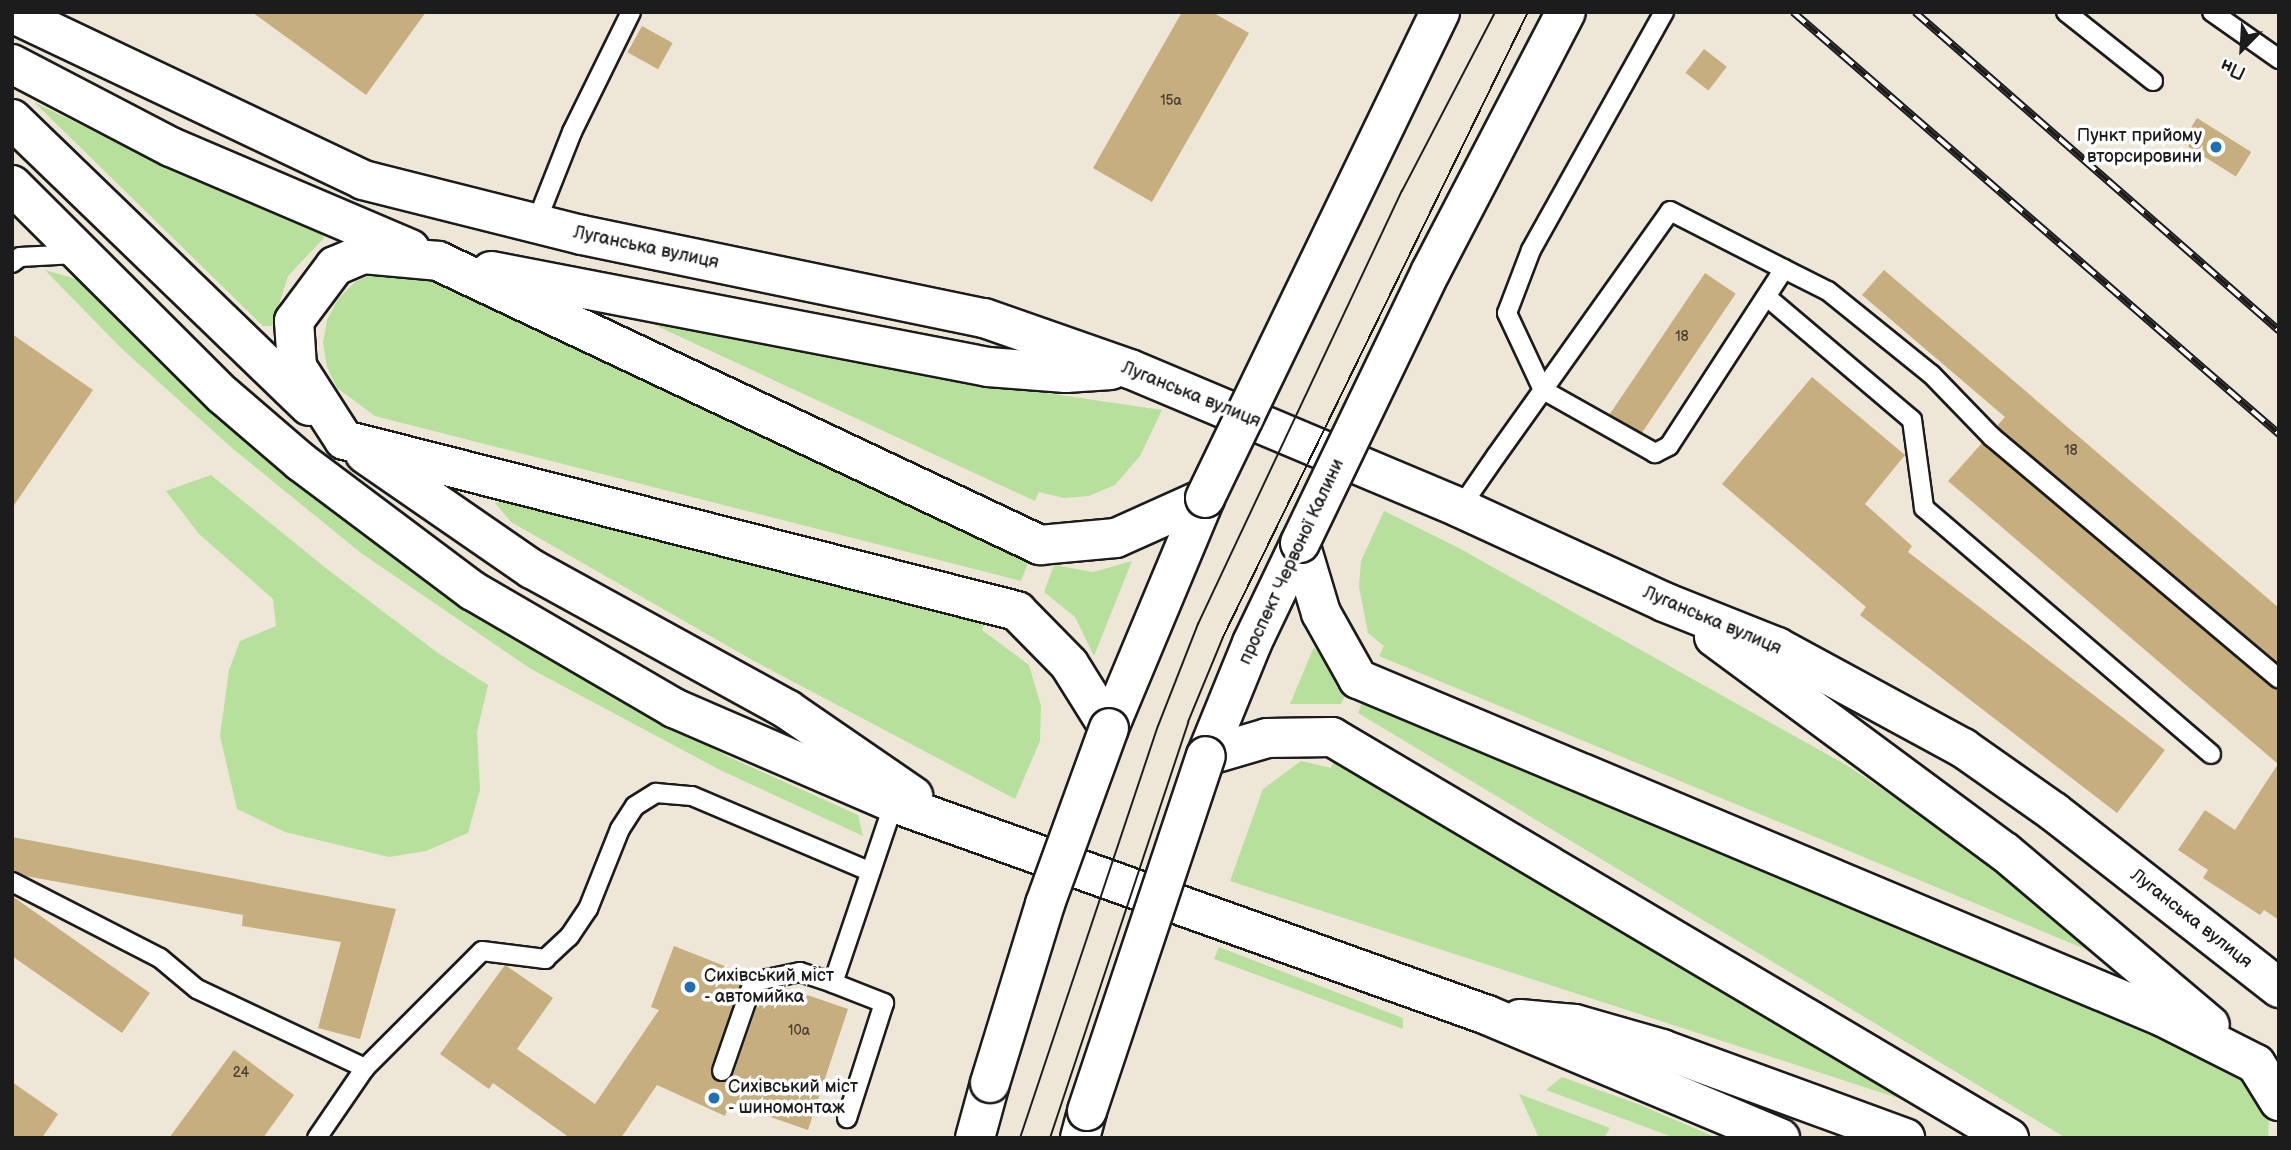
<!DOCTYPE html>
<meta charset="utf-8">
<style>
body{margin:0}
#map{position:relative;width:2291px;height:1150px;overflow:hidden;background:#eee7d8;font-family:"Balsamiq Sans",sans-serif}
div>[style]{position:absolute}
.green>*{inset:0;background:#b7e09d}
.building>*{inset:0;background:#c7ae7e;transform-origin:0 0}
.roads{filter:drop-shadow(2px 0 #1c1c1c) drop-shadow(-2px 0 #1c1c1c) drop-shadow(0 2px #1c1c1c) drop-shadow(0 -2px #1c1c1c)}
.service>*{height:18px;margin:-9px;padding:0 9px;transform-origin:9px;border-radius:9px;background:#fff}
.secondary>*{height:38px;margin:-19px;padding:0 19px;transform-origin:19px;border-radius:19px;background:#fff}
.tram>*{height:2px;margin:-1px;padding:0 1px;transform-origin:1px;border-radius:1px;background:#1c1c1c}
.rail>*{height:8px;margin-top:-4px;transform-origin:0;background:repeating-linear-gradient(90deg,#fff 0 16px,#1c1c1c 0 32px);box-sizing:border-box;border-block:2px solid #1c1c1c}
.bridges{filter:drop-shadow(2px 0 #1c1c1c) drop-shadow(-2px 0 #1c1c1c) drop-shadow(0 2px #1c1c1c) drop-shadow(0 -2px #1c1c1c)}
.secondary-bridge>*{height:38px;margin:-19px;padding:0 19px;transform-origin:19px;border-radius:19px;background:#fff}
.dots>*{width:19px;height:19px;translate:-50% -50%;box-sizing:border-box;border:4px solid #fff;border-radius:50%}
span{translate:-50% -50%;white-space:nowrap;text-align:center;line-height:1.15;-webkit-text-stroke:7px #fff;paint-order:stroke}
.number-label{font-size:14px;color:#474034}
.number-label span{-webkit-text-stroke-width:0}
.poi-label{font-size:18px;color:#1c1c1c}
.right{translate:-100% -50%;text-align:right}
.left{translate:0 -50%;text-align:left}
.street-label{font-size:18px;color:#1c1c1c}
.frame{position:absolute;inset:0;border:14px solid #1c1c1c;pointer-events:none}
.north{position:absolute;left:2207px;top:14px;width:70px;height:70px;-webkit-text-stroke:5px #fff;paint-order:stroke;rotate:204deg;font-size:19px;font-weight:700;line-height:28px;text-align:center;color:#1c1c1c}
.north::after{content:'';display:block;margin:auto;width:24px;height:32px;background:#1c1c1c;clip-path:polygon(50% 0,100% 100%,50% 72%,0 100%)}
</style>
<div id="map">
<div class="green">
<i style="clip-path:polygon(34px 102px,176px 172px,322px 231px,324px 238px,288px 276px,272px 326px,263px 326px)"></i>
<i style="clip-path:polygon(45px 270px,76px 279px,243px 436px,370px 540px,539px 655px,729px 757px,858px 815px,863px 836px,722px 771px,531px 669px,361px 553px,232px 448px,121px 348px)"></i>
<i style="clip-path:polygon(377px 272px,424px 272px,1030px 558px,1021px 581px,375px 416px,337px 388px,327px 367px,323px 343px,327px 320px,338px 299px,355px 282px)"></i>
<i style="clip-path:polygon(633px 315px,966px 381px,1162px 410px,1140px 456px,1115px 485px,1089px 496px,1064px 498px,1039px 492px,1035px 501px)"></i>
<i style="clip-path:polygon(211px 475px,327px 569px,438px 653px,488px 685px,477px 732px,480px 790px,468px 833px,426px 851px,389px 857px,285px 832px,237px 809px,220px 736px,229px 670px,240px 641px,276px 626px,273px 599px,199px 534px,166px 491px)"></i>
<i style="clip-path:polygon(507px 499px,988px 615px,982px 630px,1029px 665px,1041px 706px,1040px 741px,1015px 799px,754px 661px,511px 522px,495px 503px)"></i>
<i style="clip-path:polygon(1384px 511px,1457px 547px,1848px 766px,1982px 857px,2097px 954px,1379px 656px,1384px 646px,1368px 633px,1359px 587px,1361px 561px)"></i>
<i style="clip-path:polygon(1132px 561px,1094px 656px,1075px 617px,1044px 592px,1054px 565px,1093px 572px)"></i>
<i style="clip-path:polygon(1314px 647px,1348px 689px,1341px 704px,1290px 704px)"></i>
<i style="clip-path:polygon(1363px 700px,2230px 1060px,2262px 1094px,2269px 1117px,2268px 1138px,2066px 1138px,1358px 713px)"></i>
<i style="clip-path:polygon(1337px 755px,1913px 1103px,1230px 881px,1263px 789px,1301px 761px,1331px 768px)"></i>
<i style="clip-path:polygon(1219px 947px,1403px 1018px,1403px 1029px,1214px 959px)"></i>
<i style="clip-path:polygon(1562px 1077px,1638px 1104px,1717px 1138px,1675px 1138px,1546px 1090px)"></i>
<i style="clip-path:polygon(1519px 1094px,1610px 1128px,1604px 1138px,1539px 1138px)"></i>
</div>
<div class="building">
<i style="clip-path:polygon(252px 12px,426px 12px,366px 95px)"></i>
<i style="clip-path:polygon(1182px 12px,1212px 12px,1249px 33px,1152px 202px,1093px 168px)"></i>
<i style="left:642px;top:26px;width:35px;height:30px;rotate:29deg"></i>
<i style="left:1704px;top:49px;width:29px;height:30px;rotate:38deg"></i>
<i style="left:2197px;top:118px;width:64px;height:29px;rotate:32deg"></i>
<i style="clip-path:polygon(1884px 270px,2279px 608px,2279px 664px,2000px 429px,1997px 426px,2005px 417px,1862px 295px)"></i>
<i style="left:1705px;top:273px;width:37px;height:171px;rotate:34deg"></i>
<i style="clip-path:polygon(12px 334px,93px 390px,12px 508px)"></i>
<i style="clip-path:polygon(1812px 377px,1905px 455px,1865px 504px,1912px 546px,1908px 552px,2165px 750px,2117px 813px,1860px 615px,1866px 607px,1722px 484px)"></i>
<i style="clip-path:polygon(1982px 443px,2279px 690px,2279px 920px,2264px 910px,2260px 915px,2203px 878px,2208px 870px,2178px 850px,2205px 810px,2235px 830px,2278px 764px,1948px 481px)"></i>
<i style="clip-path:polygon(12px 837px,396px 909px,360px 1039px,318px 1028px,341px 942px,242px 926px,243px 915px,25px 876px,12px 871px)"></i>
<i style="clip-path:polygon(12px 896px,150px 993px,122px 1033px,12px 956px)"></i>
<i style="clip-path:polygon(674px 946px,745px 974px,711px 1067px,718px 1081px,733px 1075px,762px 992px,784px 987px,848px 1009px,808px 1130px,730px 1103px,725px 1116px,657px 1085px,621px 1138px,570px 1138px,493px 1083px,489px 1089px,440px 1054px,505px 965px,553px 998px,517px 1049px,595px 1104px,659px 1010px,651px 1007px)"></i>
<i style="clip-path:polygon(234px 1050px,294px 1095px,263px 1138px,169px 1138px)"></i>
<i style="clip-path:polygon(12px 1082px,58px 1114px,42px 1138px,12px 1138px)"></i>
</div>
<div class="roads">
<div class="service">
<i style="left:2066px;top:12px;width:111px;rotate:38.4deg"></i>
<i style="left:2212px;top:12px;width:82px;rotate:35deg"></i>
<i style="left:536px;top:223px;width:98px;rotate:-68.4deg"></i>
<i style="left:572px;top:132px;width:134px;rotate:-63.8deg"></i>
<i style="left:12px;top:263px;width:10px;rotate:-37deg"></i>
<i style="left:20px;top:257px;width:56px;rotate:-3.1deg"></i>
<i style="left:1784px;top:269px;width:49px;rotate:26.6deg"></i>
<i style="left:1828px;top:291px;width:132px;rotate:38.9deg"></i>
<i style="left:1931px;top:374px;width:88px;rotate:45.9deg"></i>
<i style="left:1992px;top:437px;width:375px;rotate:40.1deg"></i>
<i style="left:1767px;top:297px;width:190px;rotate:40.3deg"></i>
<i style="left:1912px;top:420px;width:89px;rotate:82.2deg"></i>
<i style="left:1924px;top:508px;width:378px;rotate:40.6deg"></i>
<i style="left:1460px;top:508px;width:63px;rotate:-55.3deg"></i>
<i style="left:1496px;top:456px;width:81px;rotate:-54.5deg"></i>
<i style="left:1543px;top:390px;width:219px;rotate:-54.6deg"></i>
<i style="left:1670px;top:211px;width:128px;rotate:27deg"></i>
<i style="left:1784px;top:269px;width:211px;rotate:123deg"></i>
<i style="left:1669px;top:446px;width:16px;rotate:153deg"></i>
<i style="left:1655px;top:453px;width:129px;rotate:-150.6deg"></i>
<i style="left:1543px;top:390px;width:85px;rotate:-115.1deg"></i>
<i style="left:1507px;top:313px;width:67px;rotate:-69.1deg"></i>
<i style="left:1531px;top:250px;width:273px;rotate:-60.8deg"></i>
<i style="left:12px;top:882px;width:166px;rotate:27.2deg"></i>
<i style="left:160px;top:958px;width:48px;rotate:40deg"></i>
<i style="left:197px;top:989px;width:186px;rotate:25.2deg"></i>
<i style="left:833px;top:983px;width:190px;rotate:-71.3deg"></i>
<i style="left:722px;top:1071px;width:94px;rotate:-70.8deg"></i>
<i style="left:753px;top:982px;width:48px;rotate:-12deg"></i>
<i style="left:800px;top:972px;width:35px;rotate:18deg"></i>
<i style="left:833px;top:983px;width:55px;rotate:21.4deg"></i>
<i style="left:884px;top:1003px;width:121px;rotate:107.8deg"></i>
<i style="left:317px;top:1138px;width:85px;rotate:-55.6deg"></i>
<i style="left:365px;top:1068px;width:165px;rotate:-45deg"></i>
<i style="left:482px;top:951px;width:64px;rotate:7.2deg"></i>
<i style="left:545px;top:959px;width:33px;rotate:-43deg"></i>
<i style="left:569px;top:937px;width:34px;rotate:-56deg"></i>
<i style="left:588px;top:909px;width:86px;rotate:-68.2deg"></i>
<i style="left:620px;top:829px;width:27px;rotate:-57deg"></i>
<i style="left:635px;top:806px;width:25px;rotate:-32deg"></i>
<i style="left:656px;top:793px;width:36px;rotate:5deg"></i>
<i style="left:692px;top:796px;width:194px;rotate:23deg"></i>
</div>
<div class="secondary">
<i style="left:12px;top:13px;width:389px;rotate:25.4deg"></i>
<i style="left:363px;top:180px;width:226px;rotate:14.1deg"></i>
<i style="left:582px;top:235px;width:410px;rotate:11.7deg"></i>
<i style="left:984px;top:318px;width:155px;rotate:19.3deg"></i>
<i style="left:1130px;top:369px;width:358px;rotate:22.8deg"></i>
<i style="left:1460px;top:508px;width:225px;rotate:24.7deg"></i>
<i style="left:1664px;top:602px;width:122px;rotate:21.7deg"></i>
<i style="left:1777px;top:647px;width:212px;rotate:28.5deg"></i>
<i style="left:1963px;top:748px;width:111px;rotate:35.1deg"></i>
<i style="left:2054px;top:812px;width:286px;rotate:38deg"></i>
<i style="left:12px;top:64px;width:179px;rotate:27.6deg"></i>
<i style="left:171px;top:147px;width:260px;rotate:23.1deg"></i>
<i style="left:12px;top:119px;width:413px;rotate:44deg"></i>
<i style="left:12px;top:185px;width:298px;rotate:44.9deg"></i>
<i style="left:223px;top:395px;width:103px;rotate:40.7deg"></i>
<i style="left:301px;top:462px;width:215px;rotate:36.9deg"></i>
<i style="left:473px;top:591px;width:233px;rotate:30.2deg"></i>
<i style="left:674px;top:708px;width:240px;rotate:23.4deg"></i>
<i style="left:894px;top:803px;width:630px;rotate:19.67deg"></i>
<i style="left:1487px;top:1015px;width:318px;rotate:22.8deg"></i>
<i style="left:491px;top:271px;width:506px;rotate:10.93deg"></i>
<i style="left:988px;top:367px;width:78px;rotate:4.4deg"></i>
<i style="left:1066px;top:373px;width:45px;rotate:-3.8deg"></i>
<i style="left:365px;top:454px;width:203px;rotate:34.6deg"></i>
<i style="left:532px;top:569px;width:292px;rotate:28.8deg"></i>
<i style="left:788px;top:710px;width:152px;rotate:34.5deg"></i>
<i style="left:1300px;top:543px;width:73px;rotate:73.3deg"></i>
<i style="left:1321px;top:613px;width:76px;rotate:60.7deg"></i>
<i style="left:1358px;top:679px;width:873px;rotate:22.78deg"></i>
<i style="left:2163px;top:1017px;width:104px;rotate:26.8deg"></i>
<i style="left:2256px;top:1064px;width:44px;rotate:58.1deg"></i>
<i style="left:1714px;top:637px;width:362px;rotate:36.5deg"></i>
<i style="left:2005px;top:852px;width:268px;rotate:40.2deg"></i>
<i style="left:1109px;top:728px;width:75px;rotate:-122deg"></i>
<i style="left:1069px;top:664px;width:74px;rotate:-134.5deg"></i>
<i style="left:1017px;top:611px;width:694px;rotate:-165.74deg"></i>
<i style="left:344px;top:440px;width:87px;rotate:-122.8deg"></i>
<i style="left:297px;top:367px;width:46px;rotate:-93.7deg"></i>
<i style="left:294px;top:321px;width:69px;rotate:-53.3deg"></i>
<i style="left:335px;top:266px;width:30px;rotate:-23deg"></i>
<i style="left:363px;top:254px;width:75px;rotate:5.3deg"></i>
<i style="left:438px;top:261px;width:666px;rotate:25.26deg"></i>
<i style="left:1040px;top:545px;width:76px;rotate:-5.3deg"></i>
<i style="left:1116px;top:538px;width:98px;rotate:-24.2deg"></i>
<i style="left:1109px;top:728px;width:249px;rotate:-67.3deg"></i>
<i style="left:1206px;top:756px;width:64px;rotate:-16.4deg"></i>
<i style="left:1267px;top:738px;width:65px;rotate:-0.9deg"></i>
<i style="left:1332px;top:737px;width:787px;rotate:30.64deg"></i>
<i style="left:1206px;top:756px;width:122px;rotate:-67.8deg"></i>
<i style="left:1252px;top:643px;width:111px;rotate:-64.4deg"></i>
<i style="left:1520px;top:1019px;width:55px;rotate:5.2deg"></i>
<i style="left:1575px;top:1024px;width:91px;rotate:16deg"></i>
<i style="left:1662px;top:1049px;width:259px;rotate:20.1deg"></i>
<i style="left:975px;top:1138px;width:57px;rotate:-74.7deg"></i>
<i style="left:1080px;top:1138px;width:28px;rotate:-75deg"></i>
</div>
</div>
<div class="tram">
<i style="left:1020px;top:1138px;width:434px;rotate:-71.5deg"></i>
<i style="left:1158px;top:726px;width:110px;rotate:-68.6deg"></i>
<i style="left:1198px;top:624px;width:479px;rotate:-64.8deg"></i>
<i style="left:1402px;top:191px;width:202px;rotate:-62.5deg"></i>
<i style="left:1050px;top:1138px;width:438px;rotate:-71.6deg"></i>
<i style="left:1188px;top:722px;width:92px;rotate:-67.6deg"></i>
<i style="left:1223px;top:637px;width:695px;rotate:-63.99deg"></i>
</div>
<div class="rail">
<i style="left:1793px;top:12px;width:644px;rotate:40.97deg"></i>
<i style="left:1915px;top:12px;width:484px;rotate:41.2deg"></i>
</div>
<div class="bridges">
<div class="secondary-bridge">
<i style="left:1205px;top:498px;width:540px;rotate:-64.19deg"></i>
<i style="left:1300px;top:543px;width:302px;rotate:-64.3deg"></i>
<i style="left:1431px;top:271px;width:292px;rotate:-62.5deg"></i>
<i style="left:990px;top:1083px;width:187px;rotate:-72.9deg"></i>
<i style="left:1045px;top:904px;width:187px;rotate:-70deg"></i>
<i style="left:1087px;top:1111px;width:374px;rotate:-71.5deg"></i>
</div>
</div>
<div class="dots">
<i style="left:2216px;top:147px;background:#1f6fb2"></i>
<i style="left:690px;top:987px;background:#1f6fb2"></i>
<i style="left:714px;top:1098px;background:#1f6fb2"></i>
</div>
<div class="number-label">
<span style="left:1171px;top:101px">15а</span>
<span style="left:1682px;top:337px">18</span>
<span style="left:2071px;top:451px">18</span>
<span style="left:799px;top:1031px">10а</span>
<span style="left:241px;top:1073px">24</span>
</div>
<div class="poi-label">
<span class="right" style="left:2202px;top:147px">Пункт прийому<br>вторсировини</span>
<span class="left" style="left:704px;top:987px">Сихівський міст<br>- автомийка</span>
<span class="left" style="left:728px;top:1098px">Сихівський міст<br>- шиномонтаж</span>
</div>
<div class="street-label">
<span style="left:646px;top:248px;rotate:12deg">Луганська вулиця</span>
<span style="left:1191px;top:395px;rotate:22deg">Луганська вулиця</span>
<span style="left:1292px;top:562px;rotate:-65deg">проспект Червоної Калини</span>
<span style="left:1712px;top:621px;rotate:23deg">Луганська вулиця</span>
<span style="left:2191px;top:919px;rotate:38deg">Луганська вулиця</span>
</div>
<div class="frame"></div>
<div class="north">Пн</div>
</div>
